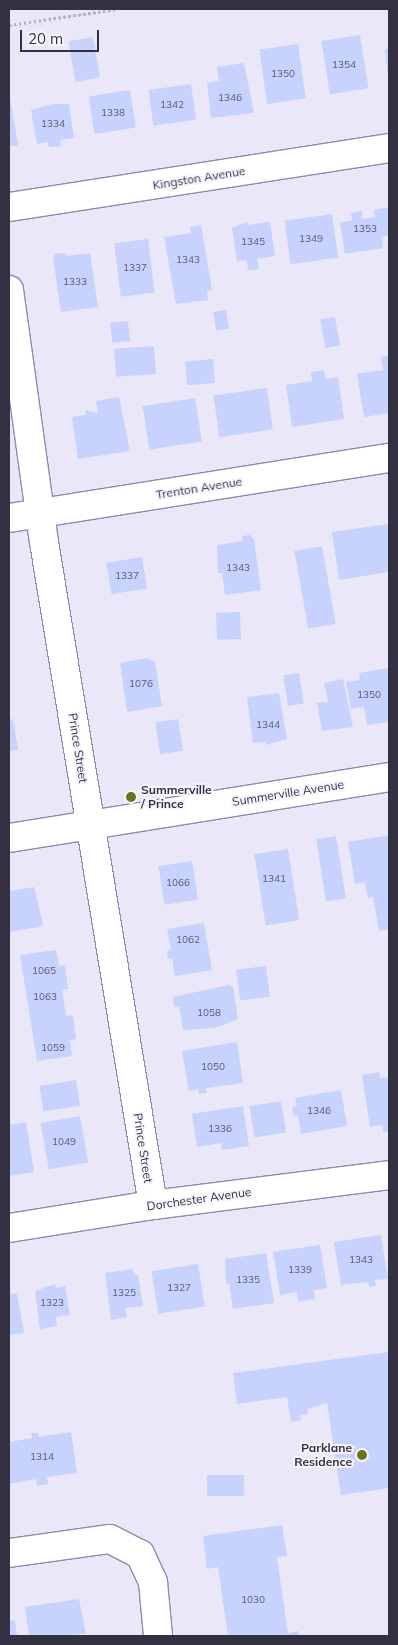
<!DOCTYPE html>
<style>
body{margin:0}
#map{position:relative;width:398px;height:1645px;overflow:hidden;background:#eae7f9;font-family:Mulish,sans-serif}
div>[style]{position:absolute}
.building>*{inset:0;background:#c7d3fc;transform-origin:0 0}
.path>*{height:3px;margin-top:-1.5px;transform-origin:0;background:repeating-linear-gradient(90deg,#b3b0c1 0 2.5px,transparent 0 5px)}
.roads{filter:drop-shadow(1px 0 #8f89b0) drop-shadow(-1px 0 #8f89b0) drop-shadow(0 1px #8f89b0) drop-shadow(0 -1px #8f89b0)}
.minor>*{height:28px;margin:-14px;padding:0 14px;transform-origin:14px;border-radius:14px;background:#fff}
.dots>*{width:14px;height:14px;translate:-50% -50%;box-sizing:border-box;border:2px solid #f7f6ff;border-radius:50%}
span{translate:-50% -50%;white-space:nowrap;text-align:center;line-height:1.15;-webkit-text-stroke:4px #f7f6ff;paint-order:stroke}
.number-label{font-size:10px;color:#585a70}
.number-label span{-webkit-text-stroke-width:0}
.street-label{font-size:12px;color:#333141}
.poi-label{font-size:12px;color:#333141;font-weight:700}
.left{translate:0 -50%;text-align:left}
.right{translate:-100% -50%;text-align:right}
.frame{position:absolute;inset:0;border:10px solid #333141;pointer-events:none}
.scale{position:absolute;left:20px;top:30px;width:79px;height:22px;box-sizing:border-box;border:2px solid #333141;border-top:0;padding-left:6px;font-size:15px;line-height:18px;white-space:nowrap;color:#333141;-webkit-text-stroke:4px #f7f6ff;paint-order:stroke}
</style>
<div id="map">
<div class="building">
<i style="left:360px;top:35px;width:54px;height:39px;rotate:81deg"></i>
<i style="left:93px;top:37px;width:41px;height:25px;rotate:80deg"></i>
<i style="left:298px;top:44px;width:55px;height:39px;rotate:82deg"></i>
<i style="clip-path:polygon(385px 49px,389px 49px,389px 76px,388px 76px)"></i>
<i style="clip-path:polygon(244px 63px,254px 113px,211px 118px,207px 83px,219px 81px,217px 67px)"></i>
<i style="left:191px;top:84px;width:36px;height:43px;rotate:82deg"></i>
<i style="left:130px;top:90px;width:38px;height:42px;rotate:81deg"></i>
<i style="clip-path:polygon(9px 91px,18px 145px,9px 147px)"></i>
<i style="clip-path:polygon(53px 104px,69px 104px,74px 138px,60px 140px,61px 146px,49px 147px,48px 142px,37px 144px,31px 110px)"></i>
<i style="clip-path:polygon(389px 207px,389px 235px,382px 237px,383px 248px,345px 254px,340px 223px,352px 220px,351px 213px,362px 211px,362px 219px,375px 217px,374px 210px)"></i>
<i style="left:332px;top:214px;width:44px;height:48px;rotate:82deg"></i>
<i style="clip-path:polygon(247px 222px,247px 225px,270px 222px,275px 256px,257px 259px,259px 269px,248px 270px,247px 260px,237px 261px,232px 228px)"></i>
<i style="clip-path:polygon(201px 225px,212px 290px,207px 291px,208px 300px,176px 304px,164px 237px,191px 233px,190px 227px)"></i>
<i style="left:148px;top:239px;width:54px;height:34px;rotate:83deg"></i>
<i style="clip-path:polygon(65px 253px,66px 256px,90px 253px,98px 307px,61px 312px,53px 258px,55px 254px)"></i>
<i style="left:226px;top:310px;width:19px;height:13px;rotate:81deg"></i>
<i style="left:335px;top:317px;width:29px;height:15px;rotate:80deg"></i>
<i style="left:128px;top:321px;width:20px;height:18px;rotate:84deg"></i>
<i style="left:154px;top:346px;width:28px;height:40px;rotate:86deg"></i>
<i style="clip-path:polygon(389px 355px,389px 413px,364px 417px,357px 374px,383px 370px,381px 357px)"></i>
<i style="left:213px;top:359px;width:24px;height:28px;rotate:85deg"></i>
<i style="clip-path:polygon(324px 370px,326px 379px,338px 377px,344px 419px,292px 427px,286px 385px,312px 381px,311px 372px)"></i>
<i style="left:267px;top:388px;width:42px;height:54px;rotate:82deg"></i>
<i style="clip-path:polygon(119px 397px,130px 451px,78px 459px,72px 417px,86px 415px,85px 410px,98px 413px,96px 401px)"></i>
<i style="left:195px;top:398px;width:44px;height:53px;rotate:81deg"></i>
<i style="clip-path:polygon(389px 524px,389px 572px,339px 580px,332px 532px)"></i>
<i style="clip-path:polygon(250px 535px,254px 539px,261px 590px,225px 595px,222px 573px,218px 573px,217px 545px,243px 541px,242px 536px)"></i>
<i style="left:322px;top:546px;width:79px;height:28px;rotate:80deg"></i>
<i style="left:142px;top:557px;width:32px;height:36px;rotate:81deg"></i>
<i style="left:240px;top:612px;width:27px;height:24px;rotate:88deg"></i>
<i style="clip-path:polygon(147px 658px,155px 662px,162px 706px,127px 712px,120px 663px)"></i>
<i style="clip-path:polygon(389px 668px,389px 722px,367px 725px,364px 707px,351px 709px,346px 682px,360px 680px,359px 673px)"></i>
<i style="left:299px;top:673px;width:31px;height:16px;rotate:81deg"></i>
<i style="clip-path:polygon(343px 679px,353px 727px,322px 731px,317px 703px,328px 702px,324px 683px)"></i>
<i style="clip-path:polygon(279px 693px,287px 739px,266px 745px,265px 742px,253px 743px,247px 697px)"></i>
<i style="clip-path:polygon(13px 719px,18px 750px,9px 751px,9px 720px)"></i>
<i style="left:178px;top:719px;width:32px;height:23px;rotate:81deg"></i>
<i style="clip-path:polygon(389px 835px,389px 929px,379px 931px,373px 897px,368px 898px,365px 882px,355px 884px,348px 842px)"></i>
<i style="left:336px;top:836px;width:63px;height:20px;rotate:81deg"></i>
<i style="left:288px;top:849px;width:72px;height:34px;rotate:81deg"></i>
<i style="left:192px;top:861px;width:39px;height:34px;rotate:81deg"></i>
<i style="clip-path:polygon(34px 887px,43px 924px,40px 927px,9px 932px,9px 891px)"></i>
<i style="clip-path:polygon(204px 923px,212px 970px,175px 976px,172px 958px,168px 959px,167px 951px,171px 950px,167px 929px)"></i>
<i style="clip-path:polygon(56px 950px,59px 966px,65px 965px,68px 989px,62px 989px,66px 1016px,73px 1015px,76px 1039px,70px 1040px,72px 1056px,37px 1061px,20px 955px)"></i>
<i style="left:266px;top:966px;width:31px;height:30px;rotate:83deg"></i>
<i style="clip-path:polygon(228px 985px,233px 987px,238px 1019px,215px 1028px,183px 1030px,179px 1006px,174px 1007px,173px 997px)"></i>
<i style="clip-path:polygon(237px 1042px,243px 1083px,206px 1088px,207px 1093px,199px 1094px,198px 1089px,189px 1091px,182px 1051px)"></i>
<i style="clip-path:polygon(379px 1072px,380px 1078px,389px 1077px,389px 1131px,383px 1132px,382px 1125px,370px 1127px,362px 1075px)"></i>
<i style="left:76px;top:1080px;width:26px;height:37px;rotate:81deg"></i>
<i style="clip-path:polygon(341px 1090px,347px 1126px,301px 1134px,298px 1115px,294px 1116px,292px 1107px,297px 1106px,295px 1098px)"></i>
<i style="left:281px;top:1101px;width:32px;height:32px;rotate:81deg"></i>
<i style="clip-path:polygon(243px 1106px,249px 1146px,222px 1150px,221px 1143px,197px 1147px,192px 1114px)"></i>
<i style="left:80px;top:1116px;width:47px;height:40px;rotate:80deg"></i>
<i style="clip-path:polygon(26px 1122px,34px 1172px,9px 1176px,9px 1125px)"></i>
<i style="clip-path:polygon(381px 1235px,388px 1279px,375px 1280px,376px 1286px,369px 1287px,368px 1282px,341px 1285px,334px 1242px)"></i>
<i style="clip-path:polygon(320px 1245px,327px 1288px,314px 1290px,315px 1299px,298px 1302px,297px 1292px,280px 1295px,273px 1252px)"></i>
<i style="clip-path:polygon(266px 1253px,274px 1303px,233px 1309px,229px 1284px,226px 1284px,225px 1259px)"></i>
<i style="left:198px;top:1264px;width:43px;height:47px;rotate:81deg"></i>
<i style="clip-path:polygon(133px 1269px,135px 1275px,138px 1275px,143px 1306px,125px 1308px,127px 1317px,111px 1320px,105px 1273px)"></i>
<i style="clip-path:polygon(55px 1284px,56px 1288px,65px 1286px,70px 1315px,56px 1317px,57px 1326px,40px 1329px,35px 1291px)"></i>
<i style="clip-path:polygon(17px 1293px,24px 1333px,9px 1335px,9px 1294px)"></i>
<i style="clip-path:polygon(389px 1352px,389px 1488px,341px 1495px,327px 1403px,307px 1409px,308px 1414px,300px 1415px,301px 1420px,291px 1422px,287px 1397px,237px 1404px,233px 1373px)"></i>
<i style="clip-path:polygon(71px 1432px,77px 1473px,47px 1477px,48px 1484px,37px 1486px,36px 1479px,9px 1484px,9px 1442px,32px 1438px,31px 1433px,38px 1433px,39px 1437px)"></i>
<i style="left:207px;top:1475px;width:37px;height:21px"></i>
<i style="clip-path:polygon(282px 1525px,287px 1556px,277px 1557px,288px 1633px,298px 1631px,299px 1636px,228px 1636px,218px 1567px,207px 1569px,203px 1536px)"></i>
<i style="clip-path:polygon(79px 1599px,86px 1634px,29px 1636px,25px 1607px)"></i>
<i style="clip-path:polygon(15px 1620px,17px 1636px,9px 1636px,9px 1621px)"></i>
</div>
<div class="path">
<i style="left:9px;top:25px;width:109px;rotate:-8.4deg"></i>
</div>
<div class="roads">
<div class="minor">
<i style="left:9px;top:207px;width:385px;rotate:-8.8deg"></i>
<i style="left:9px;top:290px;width:254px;rotate:82.1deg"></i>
<i style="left:44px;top:542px;width:672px;rotate:80.66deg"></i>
<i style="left:9px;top:518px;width:385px;rotate:-9deg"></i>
<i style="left:9px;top:838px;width:385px;rotate:-9.1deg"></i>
<i style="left:9px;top:1228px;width:146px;rotate:-9.1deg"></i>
<i style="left:153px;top:1205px;width:238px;rotate:-7.2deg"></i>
<i style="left:9px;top:1553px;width:102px;rotate:-7.9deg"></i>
<i style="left:110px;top:1539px;width:34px;rotate:27deg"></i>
<i style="left:140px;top:1554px;width:31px;rotate:65deg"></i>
<i style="left:153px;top:1582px;width:54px;rotate:84.7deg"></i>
</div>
</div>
<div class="dots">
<i style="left:131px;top:797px;background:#6e7218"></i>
<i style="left:362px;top:1455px;background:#6e7218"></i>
</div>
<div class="number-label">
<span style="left:344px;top:65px">1354</span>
<span style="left:283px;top:74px">1350</span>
<span style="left:230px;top:98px">1346</span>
<span style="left:172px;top:105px">1342</span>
<span style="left:113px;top:113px">1338</span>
<span style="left:53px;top:124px">1334</span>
<span style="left:365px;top:229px">1353</span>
<span style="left:311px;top:239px">1349</span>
<span style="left:253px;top:242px">1345</span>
<span style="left:188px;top:260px">1343</span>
<span style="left:135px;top:268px">1337</span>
<span style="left:75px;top:282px">1333</span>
<span style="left:238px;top:568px">1343</span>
<span style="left:127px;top:576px">1337</span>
<span style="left:141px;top:684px">1076</span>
<span style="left:369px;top:695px">1350</span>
<span style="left:268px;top:725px">1344</span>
<span style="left:274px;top:879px">1341</span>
<span style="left:178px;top:883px">1066</span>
<span style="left:188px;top:940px">1062</span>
<span style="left:44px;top:971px">1065</span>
<span style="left:45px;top:997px">1063</span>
<span style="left:209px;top:1013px">1058</span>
<span style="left:53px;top:1048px">1059</span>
<span style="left:213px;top:1067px">1050</span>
<span style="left:319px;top:1111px">1346</span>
<span style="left:220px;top:1129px">1336</span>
<span style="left:64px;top:1142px">1049</span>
<span style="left:361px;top:1260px">1343</span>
<span style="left:300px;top:1270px">1339</span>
<span style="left:248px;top:1280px">1335</span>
<span style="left:179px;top:1288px">1327</span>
<span style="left:124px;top:1293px">1325</span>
<span style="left:52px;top:1303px">1323</span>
<span style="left:42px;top:1457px">1314</span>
<span style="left:253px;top:1600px">1030</span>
</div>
<div class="street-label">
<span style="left:199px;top:178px;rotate:-9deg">Kingston Avenue</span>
<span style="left:199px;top:488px;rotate:-9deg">Trenton Avenue</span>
<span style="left:78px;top:748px;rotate:81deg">Prince Street</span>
<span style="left:288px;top:793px;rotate:-9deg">Summerville Avenue</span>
<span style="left:143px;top:1148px;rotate:81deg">Prince Street</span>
<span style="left:199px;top:1199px;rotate:-8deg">Dorchester Avenue</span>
</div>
<div class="poi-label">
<span class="left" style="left:141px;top:797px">Summerville<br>/ Prince</span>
<span class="right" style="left:352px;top:1455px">Parklane<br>Residence</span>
</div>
<div class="frame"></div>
<div class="scale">20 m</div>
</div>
